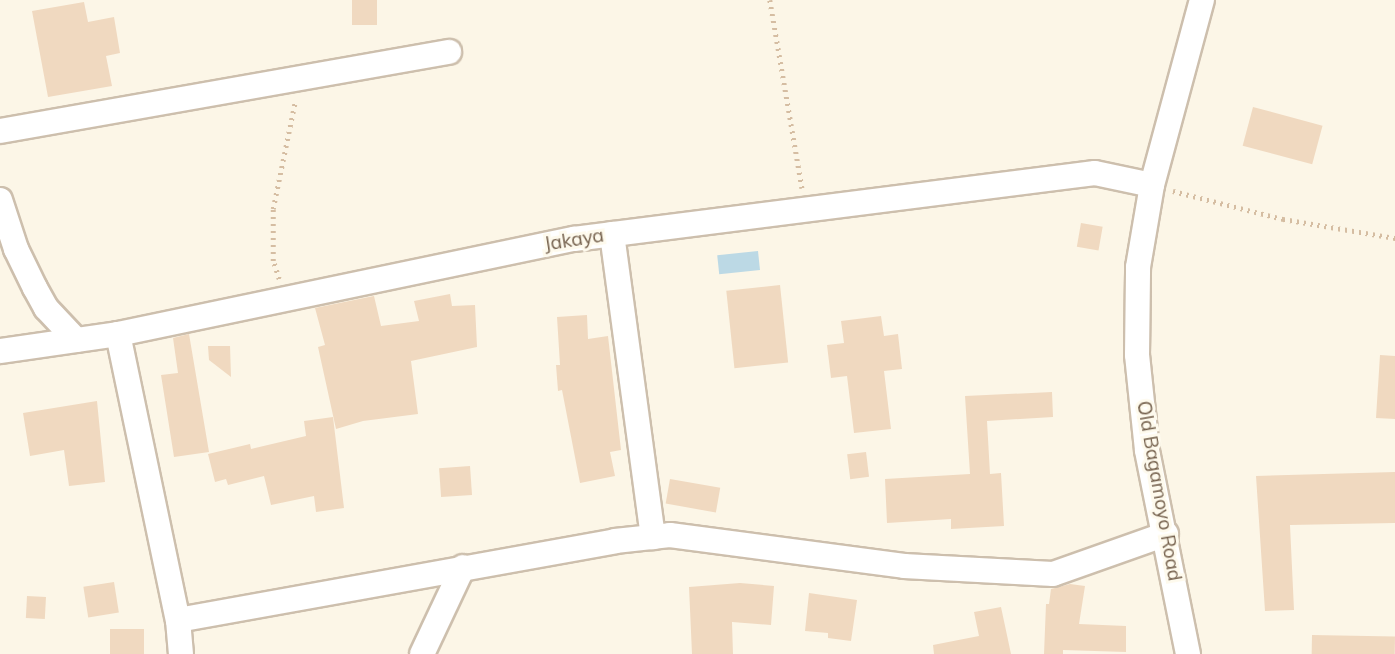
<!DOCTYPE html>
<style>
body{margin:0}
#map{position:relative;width:1395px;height:654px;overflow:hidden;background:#fcf6e7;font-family:Mulish,sans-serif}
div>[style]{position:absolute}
.water>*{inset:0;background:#bcd9e5;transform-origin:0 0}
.building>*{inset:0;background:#f0d9c0;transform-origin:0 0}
.path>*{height:4.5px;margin-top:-2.25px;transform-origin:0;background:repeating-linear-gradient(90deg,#d5bda2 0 2px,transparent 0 7px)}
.roads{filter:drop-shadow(2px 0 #cdbfad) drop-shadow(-2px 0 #cdbfad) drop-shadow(0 2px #cdbfad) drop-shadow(0 -2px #cdbfad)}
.minor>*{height:24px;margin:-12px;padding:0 12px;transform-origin:12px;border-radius:12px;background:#fff}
span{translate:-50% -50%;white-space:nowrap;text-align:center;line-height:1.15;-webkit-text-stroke:6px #fefaed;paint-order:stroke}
.street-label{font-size:19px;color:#74604c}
</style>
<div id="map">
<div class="water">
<i style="left:758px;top:251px;width:19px;height:41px;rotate:84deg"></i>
</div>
<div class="building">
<i style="left:352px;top:0;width:25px;height:25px"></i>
<i style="clip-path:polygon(84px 2px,88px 22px,114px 17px,120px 53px,106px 56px,112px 86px,48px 97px,32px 11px)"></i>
<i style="left:1253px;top:107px;width:72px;height:40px;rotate:15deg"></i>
<i style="left:1081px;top:223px;width:22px;height:24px;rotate:10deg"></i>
<i style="left:780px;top:285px;width:78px;height:54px;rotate:84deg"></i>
<i style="clip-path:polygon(450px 294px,452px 306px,475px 305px,477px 347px,411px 361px,418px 414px,363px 421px,336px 429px,318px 347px,325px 345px,315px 308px,374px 296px,381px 326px,419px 321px,414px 301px)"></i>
<i style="clip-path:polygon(587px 315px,588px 339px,608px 336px,621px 450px,610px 452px,615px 476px,580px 483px,562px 390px,558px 391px,556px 365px,560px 365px,557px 317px)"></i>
<i style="clip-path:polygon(881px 316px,884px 336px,898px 334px,902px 369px,884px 371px,891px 429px,854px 433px,847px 376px,831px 378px,827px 345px,844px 343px,841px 321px)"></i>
<i style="clip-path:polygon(189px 334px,209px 452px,174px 457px,161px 375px,178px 373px,173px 338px)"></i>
<i style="clip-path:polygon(208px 346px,230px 346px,231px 377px,209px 360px)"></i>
<i style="clip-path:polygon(1380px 355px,1395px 356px,1395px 419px,1376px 418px)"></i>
<i style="clip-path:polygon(1052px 392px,1053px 417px,987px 421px,990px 474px,1001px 473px,1004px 526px,951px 529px,951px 519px,887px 523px,885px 479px,970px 474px,965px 396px)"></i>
<i style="clip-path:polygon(97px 401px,105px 482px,69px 486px,64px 450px,30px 456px,23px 413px)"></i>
<i style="clip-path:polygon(333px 417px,344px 508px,316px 512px,314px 496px,271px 505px,264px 476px,228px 485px,226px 479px,215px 482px,208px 454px,250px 444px,251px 449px,306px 436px,304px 421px)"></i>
<i style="left:866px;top:452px;width:25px;height:19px;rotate:83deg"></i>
<i style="left:470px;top:466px;width:29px;height:31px;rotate:86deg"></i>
<i style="clip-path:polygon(1395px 472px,1395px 523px,1290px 525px,1294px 610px,1265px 611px,1256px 476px)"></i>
<i style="left:670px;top:479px;width:51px;height:25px;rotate:10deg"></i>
<i style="left:114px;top:582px;width:31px;height:31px;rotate:81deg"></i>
<i style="clip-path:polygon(740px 583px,774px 586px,771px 625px,732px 622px,733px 654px,692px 654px,689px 587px)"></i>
<i style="clip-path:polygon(1070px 584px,1085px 586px,1079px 624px,1126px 626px,1126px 652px,1063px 650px,1063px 654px,1044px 654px,1046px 604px,1049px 604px,1051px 589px)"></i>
<i style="clip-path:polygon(809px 593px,857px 600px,851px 641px,828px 638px,828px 633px,805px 631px)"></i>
<i style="left:27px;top:596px;width:19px;height:22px;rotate:3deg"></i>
<i style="clip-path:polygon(1001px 607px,1011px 654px,934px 654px,933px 645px,979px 636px,974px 612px)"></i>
<i style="left:110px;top:629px;width:34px;height:25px"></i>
<i style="left:1312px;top:635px;width:83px;height:19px;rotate:1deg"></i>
</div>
<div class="path">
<i style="left:770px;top:0;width:191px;rotate:80.3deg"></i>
<i style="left:1173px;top:191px;width:114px;rotate:14.3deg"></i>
<i style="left:1283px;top:219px;width:114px;rotate:9.6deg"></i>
<i style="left:279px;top:279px;width:19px;rotate:-108deg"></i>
<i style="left:273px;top:261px;width:52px;rotate:-90deg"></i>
<i style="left:273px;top:209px;width:109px;rotate:-78.4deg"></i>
</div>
<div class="roads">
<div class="minor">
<i style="left:0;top:131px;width:456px;rotate:-10deg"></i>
<i style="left:0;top:200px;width:52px;rotate:71.9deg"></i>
<i style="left:16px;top:249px;width:43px;rotate:64deg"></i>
<i style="left:35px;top:288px;width:23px;rotate:61deg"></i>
<i style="left:46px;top:308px;width:44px;rotate:46.8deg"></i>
<i style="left:612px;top:234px;width:306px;rotate:82.3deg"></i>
<i style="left:118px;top:334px;width:292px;rotate:78.2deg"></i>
<i style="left:178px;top:620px;width:34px;rotate:85deg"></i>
<i style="left:0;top:351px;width:119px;rotate:-8.2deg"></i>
<i style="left:118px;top:334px;width:466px;rotate:-11.8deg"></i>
<i style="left:574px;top:239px;width:525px;rotate:-7.22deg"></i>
<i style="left:1095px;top:173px;width:58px;rotate:11.9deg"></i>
<i style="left:178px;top:620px;width:444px;rotate:-10.2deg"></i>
<i style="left:615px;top:541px;width:55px;rotate:-6.2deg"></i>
<i style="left:670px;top:535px;width:236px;rotate:7.5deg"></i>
<i style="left:904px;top:566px;width:149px;rotate:3.1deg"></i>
<i style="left:1053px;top:574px;width:120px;rotate:-19.5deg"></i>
<i style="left:422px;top:654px;width:96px;rotate:-64.8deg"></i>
<i style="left:1188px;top:654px;width:208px;rotate:-101.4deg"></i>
<i style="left:1147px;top:450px;width:96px;rotate:-96deg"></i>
<i style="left:1137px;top:355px;width:88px;rotate:-89.3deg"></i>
<i style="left:1138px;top:267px;width:83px;rotate:-80.3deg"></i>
<i style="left:1152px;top:185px;width:192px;rotate:-74.9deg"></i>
</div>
</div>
<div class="street-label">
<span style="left:574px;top:240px;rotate:-9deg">Jakaya</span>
<span style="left:1159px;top:491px;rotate:80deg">Old Bagamoyo Road</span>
</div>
</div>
